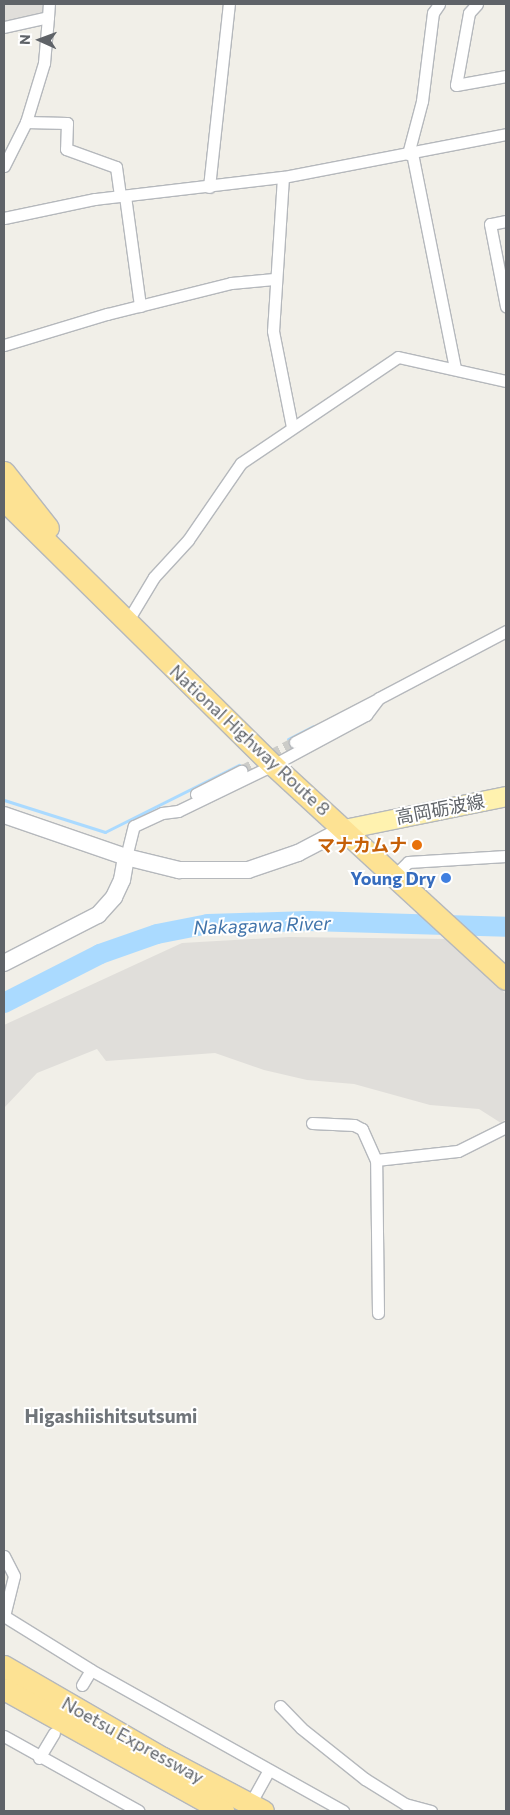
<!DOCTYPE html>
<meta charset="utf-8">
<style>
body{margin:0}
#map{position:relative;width:510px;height:1815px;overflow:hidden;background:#f1efe8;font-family:Commissioner,"Noto Sans JP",sans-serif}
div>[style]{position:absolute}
.industrial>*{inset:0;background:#e0deda}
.stream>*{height:3px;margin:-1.5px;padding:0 1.5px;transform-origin:1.5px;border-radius:1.5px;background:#aadaff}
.river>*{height:20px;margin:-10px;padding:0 10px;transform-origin:10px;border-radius:10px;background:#aadaff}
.street-tunnel>*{height:11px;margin-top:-5.5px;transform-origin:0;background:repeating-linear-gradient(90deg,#ccccc8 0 11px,transparent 0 16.5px)}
.roads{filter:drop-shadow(1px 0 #b5b8bc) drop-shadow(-1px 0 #b5b8bc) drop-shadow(0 1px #b5b8bc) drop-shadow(0 -1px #b5b8bc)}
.street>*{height:11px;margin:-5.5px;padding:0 5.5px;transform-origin:5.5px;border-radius:5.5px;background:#fff}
.secondary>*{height:16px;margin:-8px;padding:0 8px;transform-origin:8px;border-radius:8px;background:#fff}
.primary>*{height:19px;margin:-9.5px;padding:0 9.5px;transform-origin:9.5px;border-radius:9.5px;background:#fff2af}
.highway>*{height:21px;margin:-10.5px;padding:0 10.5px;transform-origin:10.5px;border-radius:10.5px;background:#fde293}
.dots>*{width:14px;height:14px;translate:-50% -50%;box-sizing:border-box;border:2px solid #fff;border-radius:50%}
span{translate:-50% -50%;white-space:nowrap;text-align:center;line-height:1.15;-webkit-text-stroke:4px #fff;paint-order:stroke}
.street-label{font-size:18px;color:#5f6368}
.food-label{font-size:18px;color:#c56008;font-weight:700}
.right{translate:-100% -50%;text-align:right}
.shop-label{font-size:18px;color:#366cbe;font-weight:700}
.water-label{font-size:19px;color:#4174aa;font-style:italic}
.neighbourhood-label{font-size:19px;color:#70757a;font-weight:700}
.frame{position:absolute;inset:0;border:5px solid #5f6368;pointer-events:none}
.north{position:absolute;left:15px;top:15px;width:50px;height:50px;-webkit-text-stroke:4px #fff;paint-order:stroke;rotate:272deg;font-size:14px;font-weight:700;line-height:20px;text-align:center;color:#5f6368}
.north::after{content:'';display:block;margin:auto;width:18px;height:22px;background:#5f6368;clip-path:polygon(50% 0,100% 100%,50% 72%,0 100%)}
</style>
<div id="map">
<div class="industrial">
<i style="clip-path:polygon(4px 4px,43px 4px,42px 12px,4px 22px)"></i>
<i style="clip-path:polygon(289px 937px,449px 939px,506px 994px,506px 1119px,501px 1123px,479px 1109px,430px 1105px,354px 1084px,307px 1080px,264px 1070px,215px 1053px,106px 1061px,97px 1049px,37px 1073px,4px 1108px,4px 1025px,182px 943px)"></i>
</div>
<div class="stream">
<i style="left:288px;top:739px;width:28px;rotate:-27deg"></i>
<i style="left:4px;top:800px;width:106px;rotate:17.6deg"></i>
<i style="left:105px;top:832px;width:150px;rotate:-26.6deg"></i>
</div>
<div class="river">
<i style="left:4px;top:1003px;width:108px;rotate:-27deg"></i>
<i style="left:100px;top:954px;width:60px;rotate:-19.3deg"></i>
<i style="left:157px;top:934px;width:52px;rotate:-11.1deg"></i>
<i style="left:208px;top:924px;width:101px;rotate:-1.7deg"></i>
<i style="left:309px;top:921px;width:197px;rotate:1.7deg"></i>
</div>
<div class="street-tunnel">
<i style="left:241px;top:771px;width:61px;rotate:-28.2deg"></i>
</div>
<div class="roads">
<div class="street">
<i style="left:477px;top:4px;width:12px;rotate:132deg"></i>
<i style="left:469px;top:13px;width:73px;rotate:100.2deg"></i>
<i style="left:456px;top:85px;width:51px;rotate:-10.2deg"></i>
<i style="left:4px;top:27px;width:45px;rotate:-12.8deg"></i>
<i style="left:48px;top:17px;width:13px;rotate:-86deg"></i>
<i style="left:26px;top:122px;width:41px;rotate:1.4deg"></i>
<i style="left:67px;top:123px;width:26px;rotate:92deg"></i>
<i style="left:66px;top:149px;width:53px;rotate:19.8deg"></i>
<i style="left:116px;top:167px;width:29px;rotate:82deg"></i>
<i style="left:412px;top:153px;width:220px;rotate:78.7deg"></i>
<i style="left:408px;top:154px;width:55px;rotate:-75.2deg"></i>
<i style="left:422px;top:101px;width:89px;rotate:-82.9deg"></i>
<i style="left:433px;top:13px;width:11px;rotate:-56deg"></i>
<i style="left:4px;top:166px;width:49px;rotate:-63.4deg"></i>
<i style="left:26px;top:122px;width:62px;rotate:-73deg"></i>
<i style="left:44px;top:63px;width:46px;rotate:-85deg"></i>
<i style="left:283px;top:177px;width:154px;rotate:93.7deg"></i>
<i style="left:273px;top:331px;width:98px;rotate:78.8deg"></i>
<i style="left:209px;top:187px;width:184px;rotate:-83.8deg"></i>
<i style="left:125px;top:196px;width:111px;rotate:82.2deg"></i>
<i style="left:4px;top:218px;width:93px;rotate:-11.8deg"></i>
<i style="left:95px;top:199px;width:189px;rotate:-6.7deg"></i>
<i style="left:283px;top:177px;width:227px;rotate:-10.9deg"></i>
<i style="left:506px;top:221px;width:16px;rotate:169deg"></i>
<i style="left:490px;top:224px;width:84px;rotate:79deg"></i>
<i style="left:4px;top:345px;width:108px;rotate:-16.8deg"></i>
<i style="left:107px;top:314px;width:128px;rotate:-14deg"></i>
<i style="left:231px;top:283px;width:43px;rotate:-5.3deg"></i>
<i style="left:127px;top:622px;width:52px;rotate:-59deg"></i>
<i style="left:154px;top:577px;width:50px;rotate:-47.4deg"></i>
<i style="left:188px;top:540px;width:93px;rotate:-55.5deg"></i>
<i style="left:241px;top:463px;width:189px;rotate:-34deg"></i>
<i style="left:398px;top:357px;width:111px;rotate:12.5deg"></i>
<i style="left:295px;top:742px;width:91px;rotate:-27.4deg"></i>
<i style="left:196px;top:794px;width:51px;rotate:-27.1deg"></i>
<i style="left:126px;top:857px;width:32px;rotate:-76deg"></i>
<i style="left:134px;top:826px;width:31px;rotate:-25deg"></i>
<i style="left:162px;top:813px;width:16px;rotate:-7deg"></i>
<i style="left:178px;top:811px;width:106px;rotate:-25.8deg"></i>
<i style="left:273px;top:765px;width:106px;rotate:-28.3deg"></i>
<i style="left:366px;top:715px;width:21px;rotate:-53deg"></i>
<i style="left:379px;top:698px;width:144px;rotate:-27.8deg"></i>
<i style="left:395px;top:875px;width:18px;rotate:-45deg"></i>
<i style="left:408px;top:862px;width:98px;rotate:-3.5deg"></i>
<i style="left:312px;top:1123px;width:42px;rotate:2.7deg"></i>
<i style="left:354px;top:1125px;width:9px;rotate:27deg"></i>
<i style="left:362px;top:1129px;width:34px;rotate:66deg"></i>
<i style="left:378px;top:1313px;width:153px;rotate:-90.7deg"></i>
<i style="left:376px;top:1160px;width:82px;rotate:-6.3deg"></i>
<i style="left:458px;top:1151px;width:54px;rotate:-26.6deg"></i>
<i style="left:4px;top:1556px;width:22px;rotate:63deg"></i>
<i style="left:14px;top:1576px;width:41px;rotate:104deg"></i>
<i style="left:4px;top:1616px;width:102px;rotate:31.8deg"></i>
<i style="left:91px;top:1670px;width:289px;rotate:29.2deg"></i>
<i style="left:82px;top:1685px;width:17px;rotate:-59deg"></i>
<i style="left:280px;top:1706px;width:30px;rotate:46deg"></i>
<i style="left:301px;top:1728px;width:82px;rotate:38.6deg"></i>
<i style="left:365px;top:1779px;width:47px;rotate:32deg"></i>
<i style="left:405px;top:1804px;width:27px;rotate:15deg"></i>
<i style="left:4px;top:1736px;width:154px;rotate:29.1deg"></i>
<i style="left:39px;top:1758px;width:29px;rotate:-59deg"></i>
<i style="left:255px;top:1795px;width:26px;rotate:-61deg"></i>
</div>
<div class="secondary">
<i style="left:4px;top:815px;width:129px;rotate:19deg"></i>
<i style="left:126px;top:857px;width:55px;rotate:13.8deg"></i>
<i style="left:179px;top:870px;width:69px"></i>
<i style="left:248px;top:870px;width:53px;rotate:-18.8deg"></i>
<i style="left:298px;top:853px;width:52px;rotate:-27.6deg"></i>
<i style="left:4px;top:963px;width:106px;rotate:-27.1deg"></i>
<i style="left:98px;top:915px;width:24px;rotate:-48deg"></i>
<i style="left:114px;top:897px;width:19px;rotate:-65deg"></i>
<i style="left:122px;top:880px;width:23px;rotate:-80deg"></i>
</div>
<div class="primary">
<i style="left:344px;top:829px;width:165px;rotate:-11.5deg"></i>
</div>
<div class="highway">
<i style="left:4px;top:472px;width:71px;rotate:51.8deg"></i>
<i style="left:4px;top:500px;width:378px;rotate:44.6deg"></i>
<i style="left:273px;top:765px;width:316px;rotate:42.6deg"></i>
<i style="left:4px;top:1666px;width:184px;rotate:30.1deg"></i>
<i style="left:163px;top:1758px;width:113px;rotate:27.9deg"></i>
<i style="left:4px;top:1689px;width:251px;rotate:29.1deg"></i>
</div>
</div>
<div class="dots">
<i style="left:417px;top:845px;background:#e8710a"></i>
<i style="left:446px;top:878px;background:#3f7fe0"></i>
</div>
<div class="street-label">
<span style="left:250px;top:740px;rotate:43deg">National Highway Route 8</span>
<span style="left:440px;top:809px;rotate:-11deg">高岡砺波線</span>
<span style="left:133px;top:1740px;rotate:29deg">Noetsu Expressway</span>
</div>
<div class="food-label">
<span class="right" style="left:407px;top:845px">マナカムナ</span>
</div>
<div class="shop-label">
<span class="right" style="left:436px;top:878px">Young Dry</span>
</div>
<div class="water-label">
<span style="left:262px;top:925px;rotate:-2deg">Nakagawa River</span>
</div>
<div class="neighbourhood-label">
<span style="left:111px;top:1416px">Higashiishitsutsumi</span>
</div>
<div class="frame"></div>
<div class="north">N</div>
</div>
